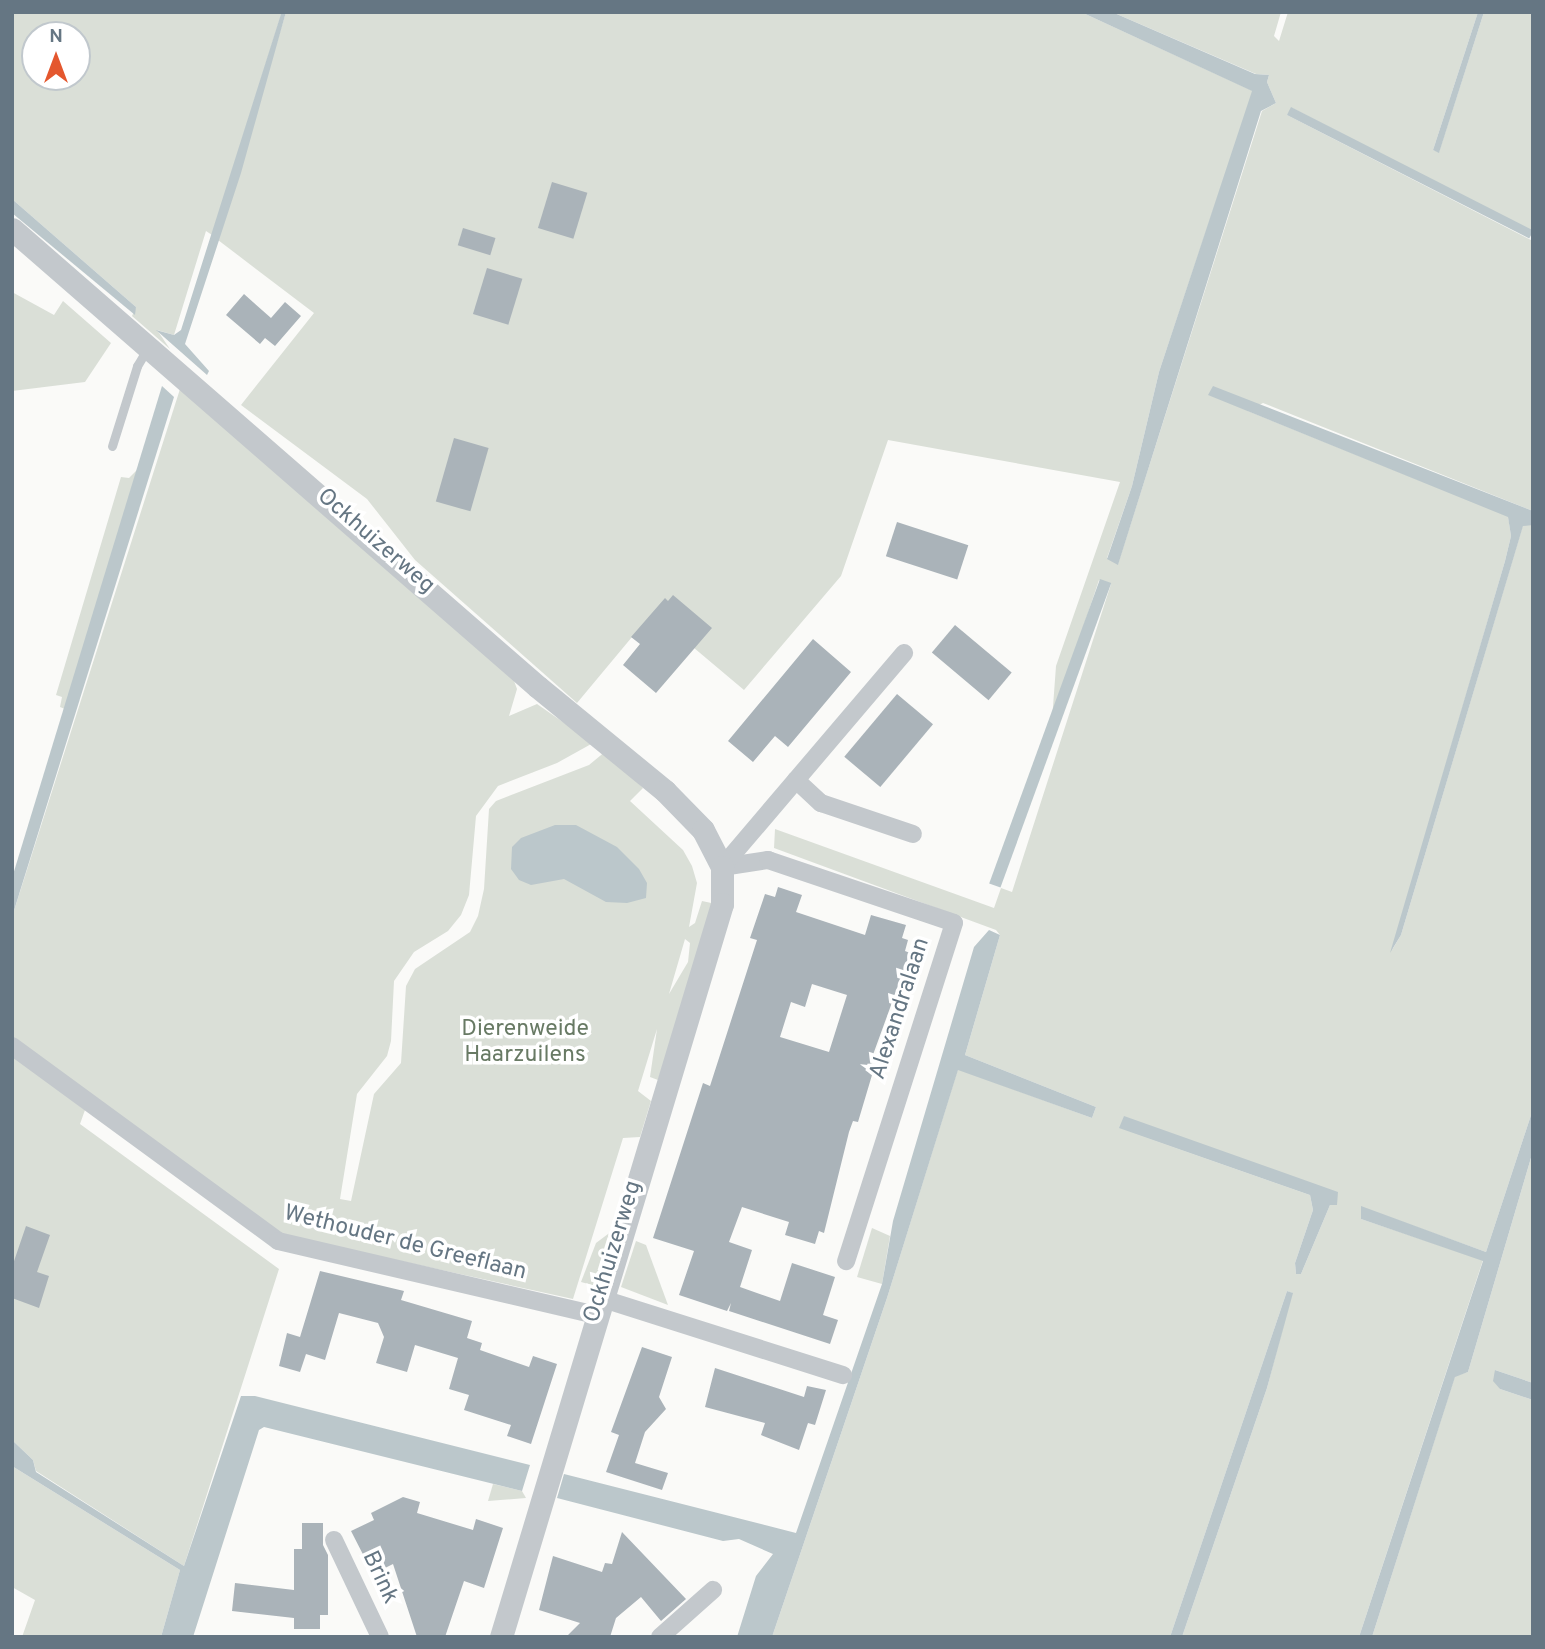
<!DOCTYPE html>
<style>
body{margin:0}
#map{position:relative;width:1545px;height:1649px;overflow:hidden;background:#fafaf8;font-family:Overpass,sans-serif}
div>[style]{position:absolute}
.green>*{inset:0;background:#dadfd7}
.water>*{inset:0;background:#bbc7cb;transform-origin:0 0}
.building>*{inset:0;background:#aab3b9;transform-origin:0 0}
.service>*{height:9px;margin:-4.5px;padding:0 4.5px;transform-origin:4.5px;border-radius:4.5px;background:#c3c8cc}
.minor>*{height:18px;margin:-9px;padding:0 9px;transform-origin:9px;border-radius:9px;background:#c3c8cc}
.tertiary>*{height:23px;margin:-11.5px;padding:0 11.5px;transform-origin:11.5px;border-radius:11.5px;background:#c3c8cc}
span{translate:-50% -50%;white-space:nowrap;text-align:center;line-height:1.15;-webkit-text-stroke:7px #fff;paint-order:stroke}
.street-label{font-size:23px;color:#657683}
.park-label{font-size:23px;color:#687a64}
.frame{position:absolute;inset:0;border:14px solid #657683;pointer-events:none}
.north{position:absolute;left:21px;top:21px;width:70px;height:70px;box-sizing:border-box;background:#fff;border:2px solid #c1c8cd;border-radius:50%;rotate:0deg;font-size:19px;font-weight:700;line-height:28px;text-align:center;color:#657683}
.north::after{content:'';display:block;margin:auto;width:24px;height:32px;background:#e4572e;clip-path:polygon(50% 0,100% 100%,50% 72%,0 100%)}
</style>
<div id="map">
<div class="green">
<i style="clip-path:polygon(evenodd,12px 12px,282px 12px,212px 235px,206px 231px,174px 335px,157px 330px,170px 349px,132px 316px,136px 307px,12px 199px,12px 12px,35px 35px,77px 35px,77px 77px,35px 77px,35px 35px)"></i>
<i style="clip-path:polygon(evenodd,286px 12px,1081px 12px,1253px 91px,1159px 372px,1132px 486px,1107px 558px,1118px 564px,1262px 111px,1276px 103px,1267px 82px,1269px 75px,1256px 74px,1112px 12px,1281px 12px,1274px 36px,1279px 41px,1288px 12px,1478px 12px,1433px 150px,1439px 152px,1484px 12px,1533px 12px,1533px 232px,1292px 108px,1287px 115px,1533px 241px,1533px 511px,1263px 403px,1248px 411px,1508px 516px,1511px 536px,1505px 561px,1392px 950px,1401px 935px,1523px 525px,1533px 525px,1533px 1109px,1486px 1252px,1361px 1207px,1361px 1219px,1483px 1260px,1359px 1637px,1182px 1637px,1267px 1388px,1292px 1293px,1287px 1291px,1170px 1637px,772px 1637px,887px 1298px,958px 1069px,1092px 1118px,1096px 1107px,965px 1055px,1000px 935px,996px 930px,774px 848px,775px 829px,994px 908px,1001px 888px,1012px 892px,1111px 584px,1099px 580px,1052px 720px,1056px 666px,1120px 482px,888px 440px,841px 576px,744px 690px,662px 621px,632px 637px,577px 703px,415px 560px,367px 499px,241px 405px,314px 313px,218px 240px,286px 12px,1119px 1128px,1337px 1204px,1330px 1205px,1301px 1274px,1296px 1274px,1295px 1263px,1313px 1210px,1310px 1195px,1119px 1128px)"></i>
<i style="clip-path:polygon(12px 292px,54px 315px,63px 301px,111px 343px,85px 382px,12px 391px)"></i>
<i style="clip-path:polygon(evenodd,180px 389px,513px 678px,517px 689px,509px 716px,537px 704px,593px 743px,557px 763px,498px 786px,476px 816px,469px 895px,461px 915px,448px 931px,414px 952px,394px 981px,391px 1041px,387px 1056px,357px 1094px,340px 1199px,351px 1201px,374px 1094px,401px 1063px,406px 986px,415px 969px,470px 932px,478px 916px,484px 889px,489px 809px,496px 801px,589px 765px,606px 751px,643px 788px,630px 801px,683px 850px,692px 866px,697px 883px,689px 927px,695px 923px,702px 901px,716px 904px,658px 1080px,650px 1077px,657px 1029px,638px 1091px,651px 1101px,640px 1137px,623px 1138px,573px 1299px,283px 1235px,12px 1040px,12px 917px,180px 389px,685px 939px,690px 943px,688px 962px,669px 994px,685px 939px)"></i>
<i style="clip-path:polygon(137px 470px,88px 635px,65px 709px,60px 707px,62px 697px,56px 695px,121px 477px,129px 478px)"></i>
<i style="clip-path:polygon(12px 1055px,85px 1110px,80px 1124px,279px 1269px,184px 1566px,36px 1471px,33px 1460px,12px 1440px)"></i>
<i style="clip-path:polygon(1533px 1151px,1533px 1383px,1495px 1370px,1500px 1389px,1533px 1400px,1533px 1637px,1372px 1637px,1455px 1376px,1468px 1372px)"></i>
<i style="clip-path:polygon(616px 1228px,596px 1286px,581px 1282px,596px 1243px)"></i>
<i style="clip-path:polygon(872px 1228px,890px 1236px,882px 1284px,857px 1277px)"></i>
<i style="clip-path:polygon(636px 1241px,646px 1245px,668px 1305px,621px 1287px)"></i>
<i style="clip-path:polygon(12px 1466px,180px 1570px,161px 1637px,22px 1637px,35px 1600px,12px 1587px)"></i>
<i style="clip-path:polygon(493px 1484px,522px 1491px,526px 1498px,488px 1501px)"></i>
</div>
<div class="water">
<i style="clip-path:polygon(286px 12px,241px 173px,185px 344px,209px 371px,207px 375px,156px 330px,174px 335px,181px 330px,281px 14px)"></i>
<i style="clip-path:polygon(1081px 12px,1112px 12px,1255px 74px,1269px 75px,1267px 82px,1276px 103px,1261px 111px,1118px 565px,1107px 559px,1132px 486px,1159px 372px,1252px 91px)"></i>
<i style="clip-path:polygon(1478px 12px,1484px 12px,1439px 153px,1433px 150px)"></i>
<i style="left:1291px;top:107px;width:272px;height:9px;rotate:27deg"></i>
<i style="clip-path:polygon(12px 199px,136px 307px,135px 315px,12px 213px)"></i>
<i style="clip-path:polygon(162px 386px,174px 397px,12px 917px,12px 878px)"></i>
<i style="clip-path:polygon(1213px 386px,1533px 511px,1533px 525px,1523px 526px,1401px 935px,1390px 953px,1505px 561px,1511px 536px,1508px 517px,1208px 395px)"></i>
<i style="left:1100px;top:579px;width:12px;height:324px;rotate:20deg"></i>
<i style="clip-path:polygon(555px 825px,576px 825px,617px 847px,639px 869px,647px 883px,646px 898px,627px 903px,606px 902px,564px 879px,531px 885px,519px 880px,511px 869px,512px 847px,521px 838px)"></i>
<i style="clip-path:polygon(989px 930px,1000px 935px,965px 1055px,1096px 1107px,1092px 1118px,958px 1070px,887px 1298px,772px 1637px,737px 1637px,756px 1576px,773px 1554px,739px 1539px,723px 1541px,557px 1498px,564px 1474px,796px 1533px,882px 1284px,893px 1221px,974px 947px)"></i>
<i style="clip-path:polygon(1533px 1109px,1533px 1151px,1468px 1372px,1455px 1377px,1372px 1637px,1359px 1637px,1483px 1261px,1361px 1219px,1361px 1206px,1486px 1252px)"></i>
<i style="clip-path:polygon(1124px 1116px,1338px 1192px,1337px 1205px,1330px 1205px,1301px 1274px,1296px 1274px,1295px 1263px,1313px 1210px,1310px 1195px,1119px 1128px)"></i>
<i style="clip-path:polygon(1287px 1291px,1293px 1293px,1267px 1388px,1182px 1637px,1170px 1637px)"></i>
<i style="clip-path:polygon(1495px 1370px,1533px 1383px,1533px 1400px,1500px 1389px,1493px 1381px)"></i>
<i style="clip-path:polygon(241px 1396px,255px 1396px,530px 1465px,522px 1491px,264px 1427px,259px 1430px,193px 1637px,161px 1637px,180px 1570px,12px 1466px,12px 1440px,33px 1460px,36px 1472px,184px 1566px)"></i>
</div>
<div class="building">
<i style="left:552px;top:182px;width:37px;height:48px;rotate:17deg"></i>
<i style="left:463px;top:228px;width:34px;height:18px;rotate:17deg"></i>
<i style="left:487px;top:268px;width:37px;height:48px;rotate:17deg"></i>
<i style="clip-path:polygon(244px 294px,271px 318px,285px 302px,301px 316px,275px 346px,265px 338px,260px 344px,226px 315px)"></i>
<i style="left:454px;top:438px;width:36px;height:66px;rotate:16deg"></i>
<i style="left:897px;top:522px;width:75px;height:36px;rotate:18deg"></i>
<i style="clip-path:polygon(673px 595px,712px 628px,656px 693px,623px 665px,640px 644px,631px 637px,665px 598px,668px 601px)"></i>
<i style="left:955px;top:625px;width:74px;height:36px;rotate:40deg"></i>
<i style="clip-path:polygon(813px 639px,851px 672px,788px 747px,775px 736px,753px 762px,728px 741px)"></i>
<i style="left:897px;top:694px;width:47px;height:82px;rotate:40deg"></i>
<i style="clip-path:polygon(evenodd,778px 887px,802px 895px,796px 912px,865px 935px,871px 915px,906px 925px,902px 938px,908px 940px,905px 951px,910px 953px,870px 1063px,875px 1065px,858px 1122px,853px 1121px,849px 1132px,824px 1233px,819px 1231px,815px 1244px,785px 1235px,789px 1222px,742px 1207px,729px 1242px,752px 1250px,740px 1287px,780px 1301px,792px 1263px,835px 1277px,823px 1315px,838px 1320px,830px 1344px,729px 1311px,731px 1303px,727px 1311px,679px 1295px,694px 1251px,653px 1238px,703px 1083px,710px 1086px,757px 940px,750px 938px,765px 894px,775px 897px,778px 887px,812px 984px,847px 995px,829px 1052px,780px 1037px,791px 1002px,805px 1007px,812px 984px)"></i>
<i style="clip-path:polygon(26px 1226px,50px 1235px,37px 1272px,49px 1276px,39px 1308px,12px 1298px,12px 1267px)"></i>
<i style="clip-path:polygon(320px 1271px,404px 1291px,401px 1300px,472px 1321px,467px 1338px,482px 1343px,480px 1350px,529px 1367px,533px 1356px,557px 1364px,531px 1444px,507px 1436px,511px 1425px,464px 1410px,469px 1395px,449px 1389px,458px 1358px,415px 1345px,407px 1372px,376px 1363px,384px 1337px,378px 1323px,339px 1313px,325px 1360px,306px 1354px,300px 1372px,279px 1366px,287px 1333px,300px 1337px)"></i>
<i style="clip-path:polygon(642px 1347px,672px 1357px,659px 1397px,666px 1409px,645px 1432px,635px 1463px,668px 1473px,662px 1490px,606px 1472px,619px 1435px,611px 1432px)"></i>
<i style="clip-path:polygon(715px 1368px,804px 1397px,807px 1386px,826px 1390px,815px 1425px,808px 1423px,799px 1450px,761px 1435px,765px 1423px,705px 1407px)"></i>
<i style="clip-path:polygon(403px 1497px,420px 1502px,417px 1513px,473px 1530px,476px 1519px,503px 1528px,484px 1588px,464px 1581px,445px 1637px,417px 1637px,393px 1564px,373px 1574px,351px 1531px,374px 1520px,371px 1513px)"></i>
<i style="clip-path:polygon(302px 1523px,323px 1523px,323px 1545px,328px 1555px,328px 1615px,320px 1615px,320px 1629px,294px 1629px,294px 1618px,232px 1611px,235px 1583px,294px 1590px,294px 1549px,302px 1549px)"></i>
<i style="clip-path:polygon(622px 1532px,686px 1599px,661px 1621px,641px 1597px,616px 1618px,610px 1637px,566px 1637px,580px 1623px,539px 1610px,553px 1556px,602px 1572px,605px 1563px,612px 1564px)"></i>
</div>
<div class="service">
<i style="left:112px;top:446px;width:84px;rotate:-72.6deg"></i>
<i style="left:137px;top:366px;width:21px;rotate:-59deg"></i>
</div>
<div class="minor">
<i style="left:796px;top:780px;width:34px;rotate:43deg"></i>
<i style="left:821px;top:803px;width:97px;rotate:18.6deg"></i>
<i style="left:722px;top:867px;width:47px;rotate:-8.7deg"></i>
<i style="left:768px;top:860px;width:196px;rotate:18.7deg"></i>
<i style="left:954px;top:923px;width:355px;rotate:107.7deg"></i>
<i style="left:722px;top:867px;width:281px;rotate:-49.6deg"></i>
<i style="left:12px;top:1046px;width:330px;rotate:36.2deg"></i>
<i style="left:278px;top:1241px;width:326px;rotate:13.1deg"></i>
<i style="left:600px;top:1298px;width:255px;rotate:17.6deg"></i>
<i style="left:334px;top:1540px;width:107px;rotate:64.6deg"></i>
<i style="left:660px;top:1637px;width:71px;rotate:-41.6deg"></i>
</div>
<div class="tertiary">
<i style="left:12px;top:229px;width:697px;rotate:41.05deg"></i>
<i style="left:538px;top:687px;width:164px;rotate:39.3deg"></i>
<i style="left:665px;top:791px;width:54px;rotate:45.7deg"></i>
<i style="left:703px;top:830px;width:42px;rotate:62.8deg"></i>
<i style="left:722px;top:867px;width:37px;rotate:90deg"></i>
<i style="left:722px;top:904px;width:766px;rotate:106.78deg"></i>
</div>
<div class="street-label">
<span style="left:375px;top:542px;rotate:41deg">Ockhuizerweg</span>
<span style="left:901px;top:1009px;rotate:-72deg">Alexandralaan</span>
<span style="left:405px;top:1244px;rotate:14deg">Wethouder de Greeflaan</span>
<span style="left:614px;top:1252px;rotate:-73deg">Ockhuizerweg</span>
<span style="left:379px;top:1578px;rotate:65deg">Brink</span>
</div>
<div class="park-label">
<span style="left:525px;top:1043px">Dierenweide<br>Haarzuilens</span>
</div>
<div class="frame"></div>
<div class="north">N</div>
</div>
